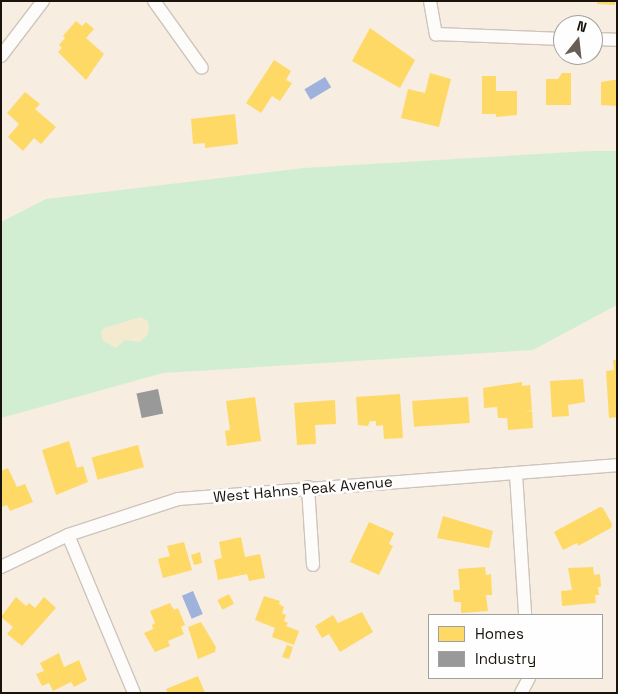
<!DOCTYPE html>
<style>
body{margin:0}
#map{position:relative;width:618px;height:694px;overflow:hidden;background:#f7ede1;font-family:"Space Grotesk",sans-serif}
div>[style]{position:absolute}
.green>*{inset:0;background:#d2eed2}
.sand>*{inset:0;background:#f4ead0}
.water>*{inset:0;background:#9eb2db;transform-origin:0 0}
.homes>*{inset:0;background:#ffd966;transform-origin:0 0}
.industry>*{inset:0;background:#999;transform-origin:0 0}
.roads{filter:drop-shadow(1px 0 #cdc5bc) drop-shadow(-1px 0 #cdc5bc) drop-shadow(0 1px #cdc5bc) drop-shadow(0 -1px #cdc5bc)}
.minor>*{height:12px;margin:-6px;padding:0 6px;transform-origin:6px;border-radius:6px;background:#fefcfa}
span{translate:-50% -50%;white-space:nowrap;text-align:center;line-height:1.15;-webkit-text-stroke:5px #fefefe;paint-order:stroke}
.street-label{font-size:15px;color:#19130c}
.frame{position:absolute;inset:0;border:2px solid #19130c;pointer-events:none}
.legend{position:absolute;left:428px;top:614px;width:175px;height:65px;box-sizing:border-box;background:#fefefe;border:1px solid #a2a09d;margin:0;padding:6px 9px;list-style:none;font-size:15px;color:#19130c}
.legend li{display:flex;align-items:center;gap:10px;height:25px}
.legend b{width:25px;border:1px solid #a2a09d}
.north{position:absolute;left:553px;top:15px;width:50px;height:50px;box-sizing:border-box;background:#fefefe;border:1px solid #a2a09d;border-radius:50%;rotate:16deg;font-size:14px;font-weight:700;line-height:20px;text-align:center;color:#19130c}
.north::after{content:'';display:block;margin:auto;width:18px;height:22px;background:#675f57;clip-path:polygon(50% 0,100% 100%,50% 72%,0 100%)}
</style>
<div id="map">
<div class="green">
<i style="clip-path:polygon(590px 151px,617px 151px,617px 305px,533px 350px,163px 373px,1px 418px,1px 222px,46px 199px,304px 168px)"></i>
</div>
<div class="sand">
<i style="clip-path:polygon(141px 317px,148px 321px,149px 327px,148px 334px,140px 342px,125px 340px,116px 348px,103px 341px,101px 332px,104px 328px)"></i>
</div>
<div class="water">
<i style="left:325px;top:77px;width:12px;height:24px;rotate:59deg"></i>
<i style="left:193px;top:591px;width:25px;height:12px;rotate:67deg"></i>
</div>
<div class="homes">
<i style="clip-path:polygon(597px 1px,615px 1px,615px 5px,597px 4px)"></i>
<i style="clip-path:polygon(76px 21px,82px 26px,86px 22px,94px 29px,86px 38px,104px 54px,86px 80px,58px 52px,62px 48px,59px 45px,65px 38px,63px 36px)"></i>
<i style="clip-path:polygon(370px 28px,415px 60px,400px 88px,352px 61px)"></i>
<i style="clip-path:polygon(274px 60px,291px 71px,286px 80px,292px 83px,280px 101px,272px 96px,261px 113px,246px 103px)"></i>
<i style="clip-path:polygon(430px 73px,451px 79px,439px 127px,401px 118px,408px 89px,425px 93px)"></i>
<i style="clip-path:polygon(562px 73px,571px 73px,571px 105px,546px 105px,546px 79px,558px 79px)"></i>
<i style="clip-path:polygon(482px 76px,496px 76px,496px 91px,517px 91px,517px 115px,496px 117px,496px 114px,482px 114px)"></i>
<i style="clip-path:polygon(613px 80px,617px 80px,617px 106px,601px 105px,601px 82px)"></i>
<i style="clip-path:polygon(25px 92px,40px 104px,35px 109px,56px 127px,41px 144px,34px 138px,23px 151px,8px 137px,19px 124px,7px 113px)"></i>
<i style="clip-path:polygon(235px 114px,238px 144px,205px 148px,205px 143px,193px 144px,191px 119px)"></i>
<i style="clip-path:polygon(613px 360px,617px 360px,617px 417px,609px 418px,606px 371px,614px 370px)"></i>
<i style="clip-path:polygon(583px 379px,585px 402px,568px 405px,569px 416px,552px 417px,550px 381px)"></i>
<i style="clip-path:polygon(522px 382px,522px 386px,530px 385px,532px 410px,525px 412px,532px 411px,533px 428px,508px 430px,507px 418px,498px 418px,497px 407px,484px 408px,483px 388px)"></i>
<i style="clip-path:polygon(400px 394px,403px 438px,384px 439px,383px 425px,376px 426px,376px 421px,370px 421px,368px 426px,358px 425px,356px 397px)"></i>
<i style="clip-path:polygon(255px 397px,261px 441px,227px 446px,225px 431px,230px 430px,226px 401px)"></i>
<i style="left:468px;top:397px;width:26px;height:56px;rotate:86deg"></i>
<i style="clip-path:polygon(335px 400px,336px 424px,315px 425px,316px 444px,297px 445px,294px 403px)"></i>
<i style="clip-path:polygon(69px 441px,77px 468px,83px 466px,88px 482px,56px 495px,42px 450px)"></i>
<i style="left:138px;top:445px;width:23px;height:48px;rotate:75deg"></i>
<i style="clip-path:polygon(8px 468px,17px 487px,25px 484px,33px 502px,10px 511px,7px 505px,1px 507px,1px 471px)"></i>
<i style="clip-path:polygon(600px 507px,603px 508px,612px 524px,611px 528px,578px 546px,577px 543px,563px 550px,554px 532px)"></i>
<i style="clip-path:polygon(443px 516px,493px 531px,489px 548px,437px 538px)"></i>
<i style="clip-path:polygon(369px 522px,394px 533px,389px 544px,393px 546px,379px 575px,350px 562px)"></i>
<i style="clip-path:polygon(241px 537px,245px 557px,260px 554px,265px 578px,249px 581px,247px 574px,218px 580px,214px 560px,222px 558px,219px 542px)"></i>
<i style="clip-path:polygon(184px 542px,192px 570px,163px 578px,158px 559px,170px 556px,167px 546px)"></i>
<i style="clip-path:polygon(200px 552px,202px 563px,194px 565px,191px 555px)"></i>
<i style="clip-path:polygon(485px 567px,486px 575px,491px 574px,492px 595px,486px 595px,488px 611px,461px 613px,461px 602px,454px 602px,453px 590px,460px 590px,458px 569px)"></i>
<i style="clip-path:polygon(593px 567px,594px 575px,600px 574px,601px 587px,598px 587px,599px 595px,595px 595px,596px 603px,562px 606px,561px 591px,572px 590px,568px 568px)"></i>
<i style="left:229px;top:594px;width:11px;height:13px;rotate:63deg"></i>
<i style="clip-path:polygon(264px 596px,280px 601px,279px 604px,284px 607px,282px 613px,286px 615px,284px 621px,288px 623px,286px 626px,299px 631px,294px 645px,272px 637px,275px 628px,255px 620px)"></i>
<i style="clip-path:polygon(16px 597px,26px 606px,29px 603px,35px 608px,44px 597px,56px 608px,22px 646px,7px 634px,13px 627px,1px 617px)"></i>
<i style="clip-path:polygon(170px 603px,174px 610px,178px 608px,185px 625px,181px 627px,184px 634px,168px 641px,170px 646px,155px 652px,144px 633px,153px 629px,152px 625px,155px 623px,150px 611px)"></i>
<i style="clip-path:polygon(362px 612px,373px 632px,340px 652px,329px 634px,322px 638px,315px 626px,333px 615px,338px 623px)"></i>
<i style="clip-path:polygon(201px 622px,216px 647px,215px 652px,198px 659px,188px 627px)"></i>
<i style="clip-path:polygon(287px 645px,293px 647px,289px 659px,282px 657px)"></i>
<i style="clip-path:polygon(59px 653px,64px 667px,79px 660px,87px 680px,74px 687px,71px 682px,53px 691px,49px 683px,42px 686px,36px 674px,44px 671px,40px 663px)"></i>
<i style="clip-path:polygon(198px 676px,205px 693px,168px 693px,166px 689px)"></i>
</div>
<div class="industry">
<i style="left:158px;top:389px;width:25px;height:22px;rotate:78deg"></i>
</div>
<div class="roads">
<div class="minor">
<i style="left:154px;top:1px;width:82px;rotate:54.4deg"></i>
<i style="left:430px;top:1px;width:34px;rotate:80deg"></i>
<i style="left:436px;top:34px;width:127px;rotate:2.3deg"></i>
<i style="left:593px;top:39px;width:24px;rotate:2deg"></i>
<i style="left:1px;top:56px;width:69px;rotate:-52.6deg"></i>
<i style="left:516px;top:474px;width:141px;rotate:86.3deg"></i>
<i style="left:308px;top:487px;width:78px;rotate:86.3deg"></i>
<i style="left:68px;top:535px;width:171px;rotate:67.3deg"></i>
<i style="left:1px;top:567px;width:74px;rotate:-25.5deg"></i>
<i style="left:68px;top:535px;width:116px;rotate:-18.1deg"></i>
<i style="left:178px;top:499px;width:440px;rotate:-4.4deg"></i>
<i style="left:521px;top:693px;width:17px;rotate:-62deg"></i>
</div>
</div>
<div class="street-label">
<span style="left:303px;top:489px;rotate:-5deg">West Hahns Peak Avenue</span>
</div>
<div class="frame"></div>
<ul class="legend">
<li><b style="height:14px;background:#ffd966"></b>Homes</li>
<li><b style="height:14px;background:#999"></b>Industry</li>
</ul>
<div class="north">N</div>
</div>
